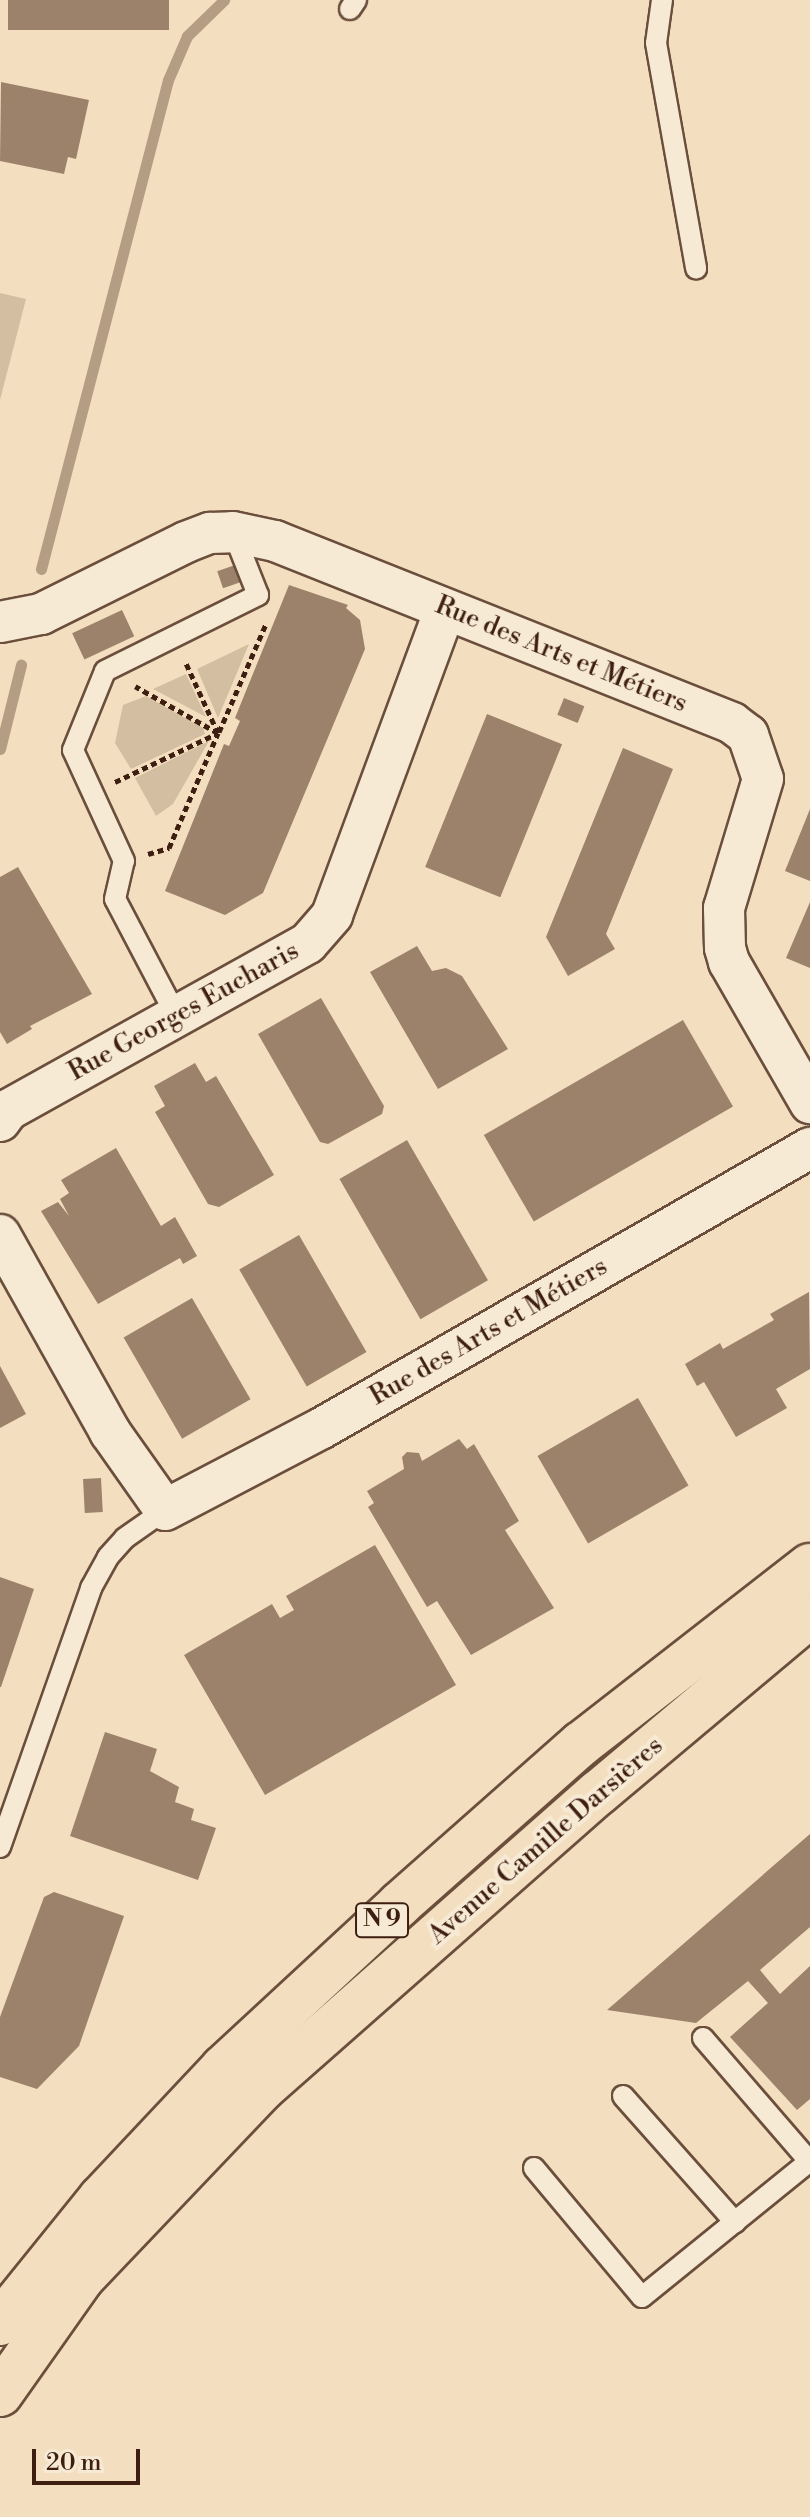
<!DOCTYPE html>
<meta charset="utf-8">
<style>
body{margin:0}
#map{position:relative;width:810px;height:2517px;overflow:hidden;background:#f3dfbf;font-family:"Libre Bodoni",serif}
div>[style]{position:absolute}
.green>*{inset:0;background:#d4bea1}
.stream>*{height:11px;margin:-5.5px;padding:0 5.5px;transform-origin:5.5px;border-radius:5.5px;background:#b59d84}
.building>*{inset:0;background:#9c826b;transform-origin:0 0}
.path>*{height:5px;margin-top:-2.5px;transform-origin:0;background:repeating-linear-gradient(90deg,#3e1e10 0 6px,transparent 0 10px)}
.roads{filter:drop-shadow(2px 0 #6b4e3c) drop-shadow(-2px 0 #6b4e3c) drop-shadow(0 2px #6b4e3c) drop-shadow(0 -2px #6b4e3c)}
.lane>*{height:20px;margin:-10px;padding:0 10px;transform-origin:10px;border-radius:10px;background:#f7ead5}
.street>*{height:40px;margin:-20px;padding:0 20px;transform-origin:20px;border-radius:20px;background:#f7ead5}
.primary>*{height:44px;margin:-22px;padding:0 22px;transform-origin:22px;border-radius:22px;background:#f3dfbf}
span{translate:-50% -50%;white-space:nowrap;text-align:center;line-height:1.15;-webkit-text-stroke:8px #f7ead5;paint-order:stroke}
.shield-label span{padding:2px 6px;background:#f7ead5;border:2px solid;border-radius:6px;-webkit-text-stroke-width:0}
.shield-label{font-size:24px;color:#3e1e10;font-weight:700}
.street-label{font-size:26px;color:#3e1e10}
.scale{position:absolute;left:32px;top:2449px;width:108px;height:36px;box-sizing:border-box;border:4px solid #3e1e10;border-top:0;padding-left:10px;font-size:24px;line-height:28px;white-space:nowrap;color:#3e1e10;-webkit-text-stroke:6px #f7ead5;paint-order:stroke}
</style>
<div id="map">
<div class="green">
<i style="clip-path:polygon(0 293px,26px 299px,0 400px)"></i>
<i style="clip-path:polygon(249px 644px,218px 718px,197px 669px)"></i>
<i style="clip-path:polygon(186px 674px,206px 717px,153px 689px)"></i>
<i style="clip-path:polygon(146px 696px,203px 728px,205px 734px,131px 769px,115px 743px,123px 705px)"></i>
<i style="clip-path:polygon(209px 741px,173px 804px,156px 816px,135px 778px)"></i>
</div>
<div class="stream">
<i style="left:41px;top:569px;width:505px;rotate:-75.44deg"></i>
<i style="left:168px;top:80px;width:48px;rotate:-66.6deg"></i>
<i style="left:187px;top:36px;width:52px;rotate:-44.2deg"></i>
<i style="left:0;top:749px;width:87px;rotate:-76deg"></i>
</div>
<div class="building">
<i style="left:8px;top:0;width:161px;height:30px"></i>
<i style="clip-path:polygon(1px 82px,89px 100px,76px 159px,68px 157px,64px 174px,0 161px)"></i>
<i style="left:238px;top:564px;width:18px;height:22px;rotate:71deg"></i>
<i style="clip-path:polygon(289px 585px,348px 605px,346px 608px,360px 620px,365px 649px,263px 893px,225px 915px,165px 891px,224px 744px,229px 746px,240px 721px,235px 718px)"></i>
<i style="left:122px;top:610px;width:29px;height:55px;rotate:65deg"></i>
<i style="left:564px;top:698px;width:22px;height:18px;rotate:22deg"></i>
<i style="left:487px;top:714px;width:81px;height:165px;rotate:22deg"></i>
<i style="clip-path:polygon(623px 748px,673px 769px,606px 934px,615px 949px,568px 976px,546px 937px)"></i>
<i style="clip-path:polygon(810px 809px,810px 881px,785px 871px)"></i>
<i style="clip-path:polygon(18px 867px,92px 994px,30px 1026px,32px 1029px,7px 1044px,0 1032px,0 877px)"></i>
<i style="clip-path:polygon(810px 902px,810px 968px,786px 958px)"></i>
<i style="clip-path:polygon(417px 946px,432px 971px,446px 968px,462px 976px,508px 1049px,438px 1089px,370px 972px)"></i>
<i style="clip-path:polygon(321px 998px,384px 1106px,382px 1114px,328px 1144px,320px 1142px,258px 1034px)"></i>
<i style="left:683px;top:1020px;width:100px;height:230px;rotate:60deg"></i>
<i style="clip-path:polygon(195px 1063px,206px 1082px,216px 1076px,274px 1175px,219px 1207px,208px 1204px,155px 1112px,165px 1106px,154px 1086px)"></i>
<i style="left:407px;top:1140px;width:162px;height:78px;rotate:60deg"></i>
<i style="clip-path:polygon(116px 1148px,161px 1226px,175px 1217px,197px 1256px,183px 1264px,180px 1258px,98px 1304px,41px 1211px,58px 1202px,69px 1216px,60px 1199px,69px 1193px,61px 1180px)"></i>
<i style="left:299px;top:1235px;width:135px;height:69px;rotate:60deg"></i>
<i style="clip-path:polygon(809px 1292px,810px 1369px,776px 1389px,787px 1408px,736px 1437px,704px 1382px,697px 1386px,685px 1364px,720px 1343px,723px 1349px,774px 1320px,770px 1314px)"></i>
<i style="left:192px;top:1298px;width:117px;height:79px;rotate:60deg"></i>
<i style="clip-path:polygon(0 1366px,26px 1414px,0 1428px)"></i>
<i style="left:638px;top:1398px;width:101px;height:116px;rotate:60deg"></i>
<i style="clip-path:polygon(459px 1439px,467px 1449px,474px 1444px,519px 1521px,505px 1530px,554px 1608px,471px 1655px,437px 1601px,427px 1607px,368px 1507px,374px 1503px,367px 1491px,404px 1469px,402px 1457px,407px 1452px,419px 1453px,422px 1461px)"></i>
<i style="left:101px;top:1478px;width:34px;height:18px;rotate:87deg"></i>
<i style="clip-path:polygon(375px 1545px,456px 1685px,265px 1795px,184px 1655px,272px 1604px,280px 1618px,294px 1610px,286px 1596px)"></i>
<i style="clip-path:polygon(0 1577px,34px 1589px,1px 1687px,0 1687px)"></i>
<i style="clip-path:polygon(105px 1732px,157px 1749px,150px 1771px,179px 1787px,175px 1802px,194px 1809px,191px 1820px,216px 1828px,198px 1880px,70px 1836px)"></i>
<i style="clip-path:polygon(810px 1834px,810px 1927px,760px 1970px,780px 1994px,810px 1966px,810px 2099px,797px 2110px,730px 2037px,768px 2003px,748px 1981px,696px 2023px,607px 2010px)"></i>
<i style="clip-path:polygon(54px 1892px,124px 1916px,79px 2046px,37px 2089px,0 2077px,0 2017px,44px 1897px)"></i>
</div>
<div class="path">
<i style="left:219px;top:732px;width:118px;rotate:-66.5deg"></i>
<i style="left:115px;top:782px;width:114px;rotate:-25.4deg"></i>
<i style="left:218px;top:733px;width:95px;rotate:-150.5deg"></i>
<i style="left:148px;top:854px;width:22px;rotate:-16deg"></i>
<i style="left:169px;top:848px;width:125px;rotate:-66.9deg"></i>
<i style="left:218px;top:733px;width:79px;rotate:-114.6deg"></i>
</div>
<div class="roads">
<div class="lane">
<i style="left:662px;top:0;width:43px;rotate:97.9deg"></i>
<i style="left:656px;top:43px;width:229px;rotate:79.9deg"></i>
<i style="left:350px;top:9px;width:11px;rotate:-56deg"></i>
<i style="left:177px;top:1017px;width:133px;rotate:-117.7deg"></i>
<i style="left:115px;top:899px;width:39px;rotate:-77deg"></i>
<i style="left:124px;top:861px;width:122px;rotate:-114.7deg"></i>
<i style="left:73px;top:750px;width:85px;rotate:-67.9deg"></i>
<i style="left:105px;top:671px;width:171px;rotate:-26.4deg"></i>
<i style="left:258px;top:595px;width:68px;rotate:-111.6deg"></i>
<i style="left:0;top:1847px;width:275px;rotate:-70.6deg"></i>
<i style="left:91px;top:1588px;width:35px;rotate:-61deg"></i>
<i style="left:108px;top:1557px;width:25px;rotate:-48deg"></i>
<i style="left:125px;top:1538px;width:49px;rotate:-35deg"></i>
<i style="left:703px;top:2038px;width:162px;rotate:49.2deg"></i>
<i style="left:623px;top:2096px;width:169px;rotate:48.4deg"></i>
<i style="left:534px;top:2168px;width:168px;rotate:50.1deg"></i>
<i style="left:642px;top:2297px;width:216px;rotate:-39deg"></i>
</div>
<div class="street">
<i style="left:0;top:622px;width:42px;rotate:-11deg"></i>
<i style="left:41px;top:614px;width:162px;rotate:-26.4deg"></i>
<i style="left:186px;top:542px;width:26px;rotate:-21deg"></i>
<i style="left:210px;top:533px;width:23px;rotate:-2deg"></i>
<i style="left:233px;top:532px;width:43px;rotate:12.1deg"></i>
<i style="left:275px;top:541px;width:492px;rotate:21.7deg"></i>
<i style="left:732px;top:723px;width:20px;rotate:37deg"></i>
<i style="left:748px;top:735px;width:46px;rotate:71.2deg"></i>
<i style="left:763px;top:779px;width:135px;rotate:106.8deg"></i>
<i style="left:724px;top:908px;width:40px;rotate:88.6deg"></i>
<i style="left:725px;top:948px;width:15px;rotate:74deg"></i>
<i style="left:729px;top:962px;width:163px;rotate:60.1deg"></i>
<i style="left:0;top:1121px;width:14px;rotate:-54deg"></i>
<i style="left:8px;top:1110px;width:343px;rotate:-29.1deg"></i>
<i style="left:308px;top:943px;width:37px;rotate:-49deg"></i>
<i style="left:332px;top:915px;width:326px;rotate:-69.7deg"></i>
<i style="left:0;top:1235px;width:226px;rotate:60.8deg"></i>
<i style="left:110px;top:1432px;width:95px;rotate:54.8deg"></i>
<i style="left:165px;top:1510px;width:177px;rotate:-27.6deg"></i>
<i style="left:322px;top:1428px;width:563px;rotate:-29.85deg"></i>
</div>
<div class="primary">
<i style="left:0;top:2323px;width:161px;rotate:-51.1deg"></i>
<i style="left:101px;top:2198px;width:178px;rotate:-46.8deg"></i>
<i style="left:223px;top:2068px;width:241px;rotate:-42.8deg"></i>
<i style="left:400px;top:1904px;width:242px;rotate:-41.5deg"></i>
<i style="left:581px;top:1744px;width:290px;rotate:-37.9deg"></i>
<i style="left:0;top:2394px;width:141px;rotate:-54.8deg"></i>
<i style="left:81px;top:2279px;width:264px;rotate:-46.4deg"></i>
<i style="left:263px;top:2088px;width:446px;rotate:-41.4deg"></i>
<i style="left:598px;top:1793px;width:277px;rotate:-40deg"></i>
</div>
</div>
<div class="shield-label">
<span style="left:382px;top:1920px">N 9</span>
</div>
<div class="street-label">
<span style="left:561px;top:655px;rotate:22deg">Rue des Arts et Métiers</span>
<span style="left:184px;top:1012px;rotate:-29deg">Rue Georges Eucharis</span>
<span style="left:489px;top:1332px;rotate:-30deg">Rue des Arts et Métiers</span>
<span style="left:546px;top:1841px;rotate:-41deg">Avenue Camille Darsières</span>
</div>
<div class="scale">20 m</div>
</div>
